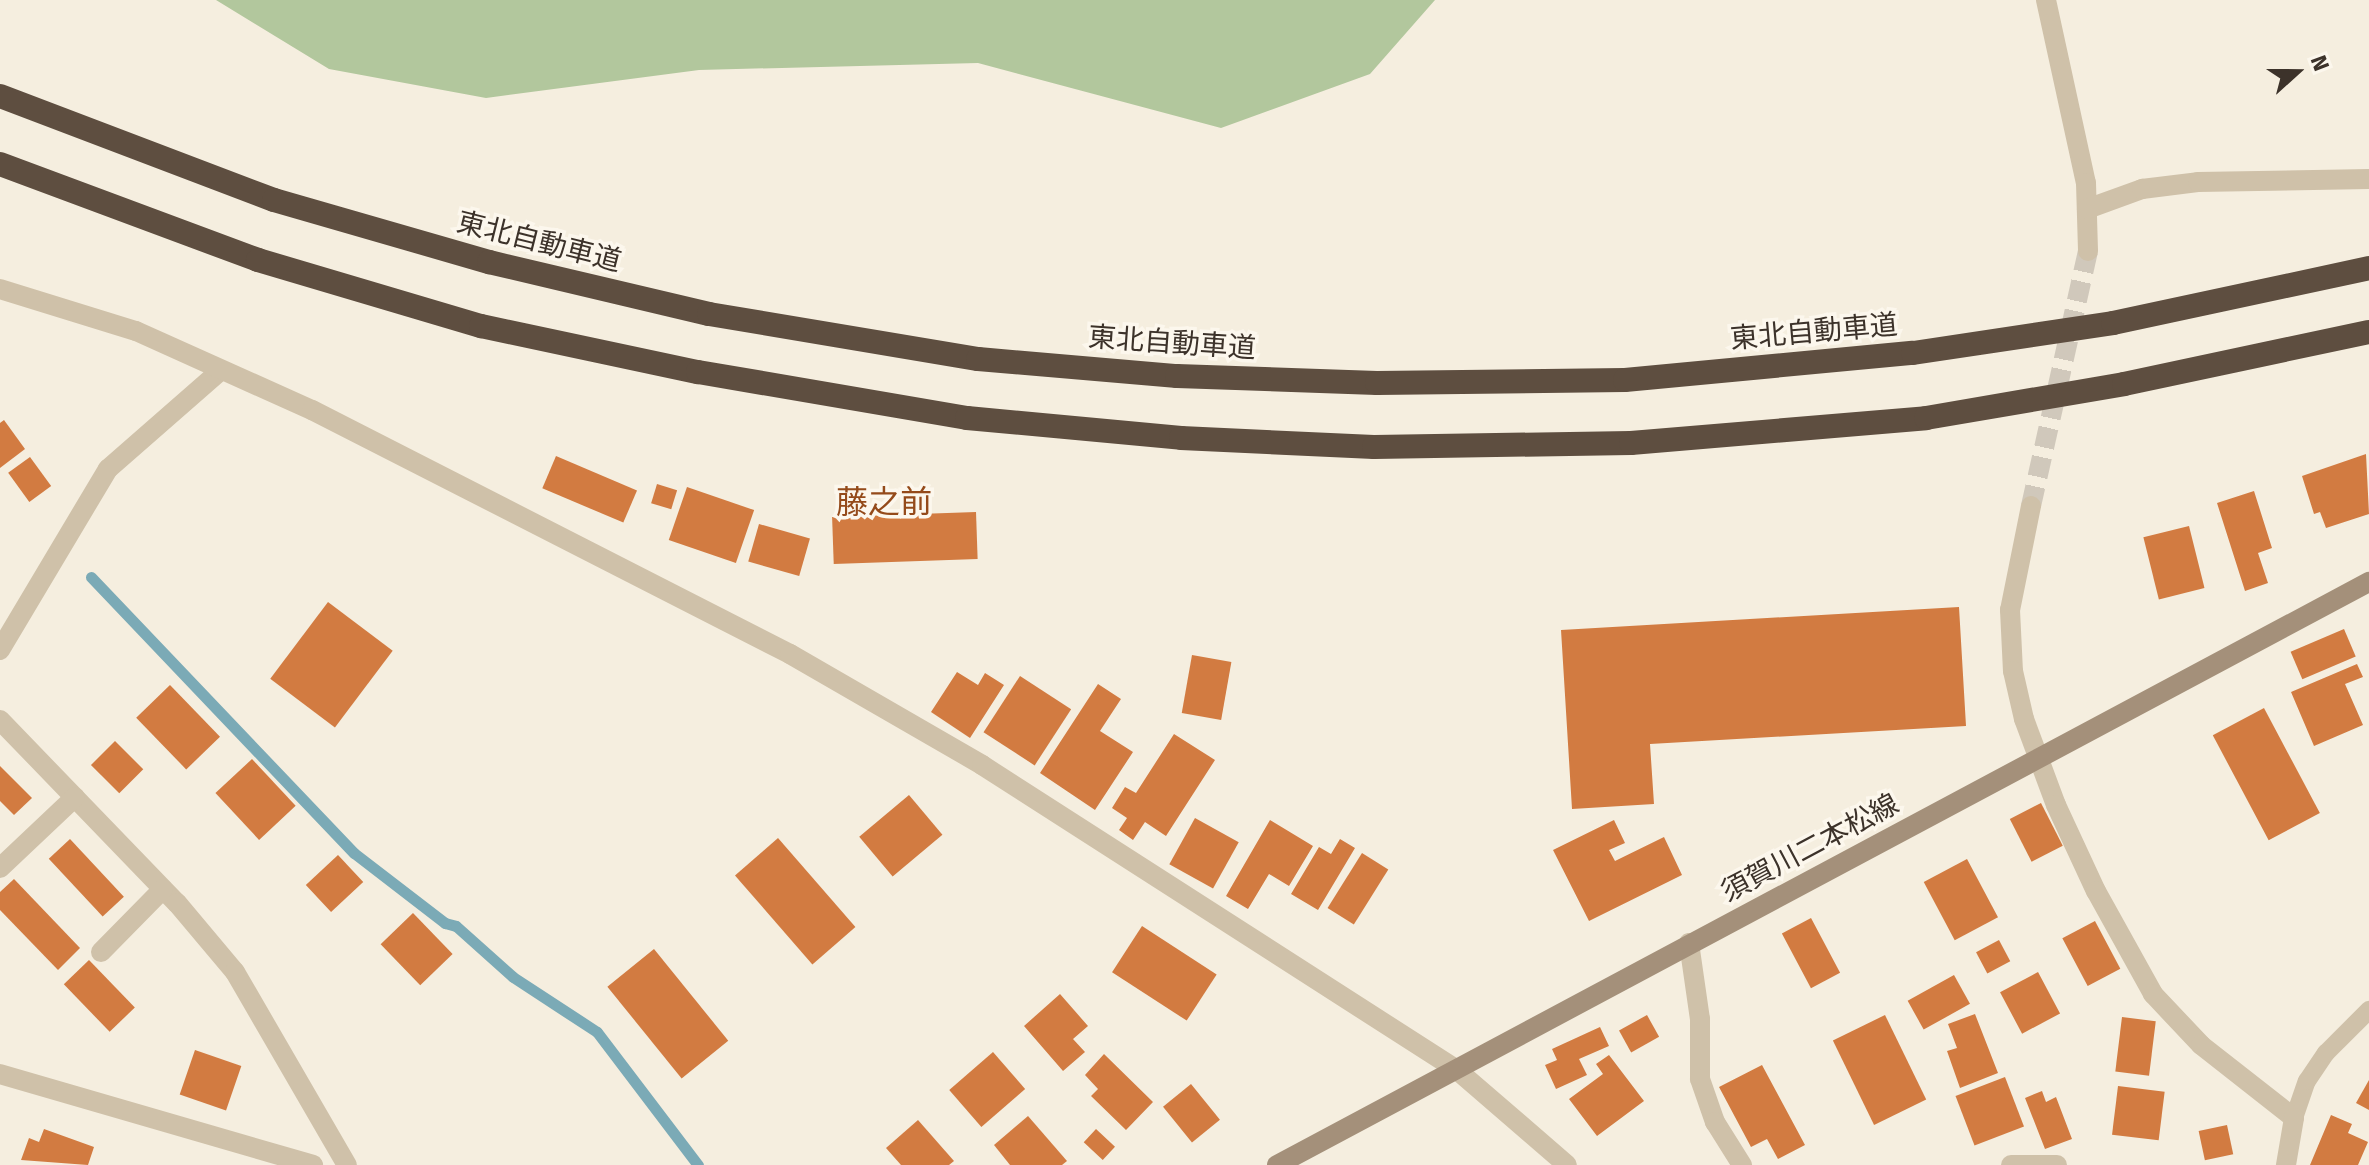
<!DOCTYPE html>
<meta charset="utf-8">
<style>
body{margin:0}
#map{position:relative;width:2369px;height:1165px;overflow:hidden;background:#f5eedf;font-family:"Fira Sans","Noto Sans JP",sans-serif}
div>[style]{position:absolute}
.green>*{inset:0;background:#b2c79d}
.stream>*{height:11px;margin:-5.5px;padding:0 5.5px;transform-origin:5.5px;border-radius:5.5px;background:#7baab6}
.building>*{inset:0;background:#d27b41;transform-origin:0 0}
.minor-tunnel>*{height:20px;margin-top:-10px;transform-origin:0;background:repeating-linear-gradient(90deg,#d0c8bb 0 20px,transparent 0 30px)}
.service>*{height:18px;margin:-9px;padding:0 9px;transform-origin:9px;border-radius:9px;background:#cfc1a9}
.minor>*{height:20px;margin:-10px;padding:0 10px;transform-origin:10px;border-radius:10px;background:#cfc1a9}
.tertiary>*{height:20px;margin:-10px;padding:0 10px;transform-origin:10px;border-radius:10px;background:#cfc1a9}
.secondary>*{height:20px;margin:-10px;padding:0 10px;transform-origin:10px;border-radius:10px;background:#a4907a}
.motorway>*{height:24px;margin:-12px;padding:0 12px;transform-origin:12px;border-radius:12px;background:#5e4e40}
span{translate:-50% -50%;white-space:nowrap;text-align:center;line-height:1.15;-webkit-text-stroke:7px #fcf7ed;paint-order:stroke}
.street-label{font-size:28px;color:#3c322a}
.quarter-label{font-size:32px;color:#944a1a}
.north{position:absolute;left:2257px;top:32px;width:80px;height:80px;-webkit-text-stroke:6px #fcf7ed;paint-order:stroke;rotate:69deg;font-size:22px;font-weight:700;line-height:32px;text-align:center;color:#3c322a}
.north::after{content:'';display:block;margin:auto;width:28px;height:36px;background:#3c322a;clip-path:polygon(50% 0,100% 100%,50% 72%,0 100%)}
</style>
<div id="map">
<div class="green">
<i style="clip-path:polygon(216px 0,1435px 0,1370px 74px,1221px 128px,978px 63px,699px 70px,486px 98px,329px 69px)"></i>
</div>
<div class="stream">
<i style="left:91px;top:577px;width:381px;rotate:46.4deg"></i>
<i style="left:354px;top:853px;width:115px;rotate:37.6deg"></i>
<i style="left:445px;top:923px;width:11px;rotate:15deg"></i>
<i style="left:456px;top:926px;width:76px;rotate:41.8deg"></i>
<i style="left:513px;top:977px;width:100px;rotate:33.2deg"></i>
<i style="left:597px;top:1032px;width:167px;rotate:52.8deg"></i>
</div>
<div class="building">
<i style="clip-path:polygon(4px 420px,25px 449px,0 468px,0 423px)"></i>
<i style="clip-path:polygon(2366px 454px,2369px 514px,2326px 528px,2320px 512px,2314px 514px,2302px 476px)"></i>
<i style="left:556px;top:456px;width:88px;height:35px;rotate:23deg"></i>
<i style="left:30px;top:457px;width:36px;height:27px;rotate:54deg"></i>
<i style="left:657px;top:484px;width:21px;height:20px;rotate:17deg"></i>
<i style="left:687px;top:487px;width:71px;height:56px;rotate:19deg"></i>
<i style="clip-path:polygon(2254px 491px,2272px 548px,2258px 553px,2268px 583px,2245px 591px,2217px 503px)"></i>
<i style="left:976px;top:512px;width:47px;height:144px;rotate:88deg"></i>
<i style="left:759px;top:524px;width:53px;height:39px;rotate:16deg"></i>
<i style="left:2189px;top:526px;width:64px;height:47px;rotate:76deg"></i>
<i style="left:328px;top:602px;width:81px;height:96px;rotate:37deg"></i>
<i style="clip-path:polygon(1959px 607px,1966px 726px,1650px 744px,1654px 804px,1572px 809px,1561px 630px)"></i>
<i style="left:2344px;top:629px;width:30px;height:58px;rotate:67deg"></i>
<i style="left:1192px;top:655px;width:40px;height:59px;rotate:10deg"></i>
<i style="clip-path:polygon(2357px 664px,2363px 677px,2345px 684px,2363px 725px,2314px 746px,2291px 692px)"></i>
<i style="clip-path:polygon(957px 672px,978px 685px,985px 673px,1004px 685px,970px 738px,931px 712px)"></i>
<i style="left:1020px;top:676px;width:61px;height:67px;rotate:33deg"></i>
<i style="clip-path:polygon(1098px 684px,1121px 699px,1100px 731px,1133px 752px,1095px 810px,1040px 773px)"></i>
<i style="left:170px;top:685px;width:72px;height:47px;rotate:46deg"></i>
<i style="left:2264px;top:708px;width:119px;height:58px;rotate:62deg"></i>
<i style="clip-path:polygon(1174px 734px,1215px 760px,1166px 836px,1145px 822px,1133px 840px,1119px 830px,1127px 818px,1112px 808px,1125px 787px,1136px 793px)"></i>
<i style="left:115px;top:741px;width:40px;height:34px;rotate:45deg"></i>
<i style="left:252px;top:759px;width:64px;height:50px;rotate:47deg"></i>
<i style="clip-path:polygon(0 766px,32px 798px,14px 815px,0 801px)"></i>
<i style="left:909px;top:795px;width:52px;height:65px;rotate:50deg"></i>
<i style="left:2041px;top:803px;width:48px;height:35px;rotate:63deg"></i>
<i style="left:1195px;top:818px;width:50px;height:53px;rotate:29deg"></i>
<i style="clip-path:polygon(1270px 820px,1313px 846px,1289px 886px,1269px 874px,1248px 909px,1226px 896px)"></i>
<i style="clip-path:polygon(1614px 820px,1625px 843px,1609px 850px,1615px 861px,1664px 837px,1682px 875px,1589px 921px,1553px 850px)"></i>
<i style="left:778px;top:838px;width:118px;height:57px;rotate:49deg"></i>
<i style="left:70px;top:839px;width:79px;height:29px;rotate:47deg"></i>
<i style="clip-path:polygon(1340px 839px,1355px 848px,1318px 910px,1291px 894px,1319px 847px,1331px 854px)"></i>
<i style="left:1362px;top:853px;width:31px;height:65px;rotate:32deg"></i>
<i style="left:338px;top:855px;width:37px;height:44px;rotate:47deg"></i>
<i style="left:1967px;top:859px;width:66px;height:49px;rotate:62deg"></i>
<i style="clip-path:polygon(14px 879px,80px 948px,58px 970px,0 910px,0 892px)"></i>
<i style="left:413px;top:913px;width:57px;height:45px;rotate:46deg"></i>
<i style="left:1811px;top:918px;width:62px;height:33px;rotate:62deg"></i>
<i style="left:2095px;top:921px;width:54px;height:37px;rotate:62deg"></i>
<i style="left:1142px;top:926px;width:89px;height:55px;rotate:33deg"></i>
<i style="left:1999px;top:940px;width:24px;height:26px;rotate:62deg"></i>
<i style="left:654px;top:949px;width:118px;height:60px;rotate:51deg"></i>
<i style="left:89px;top:960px;width:66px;height:35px;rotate:46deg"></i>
<i style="left:2038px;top:972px;width:47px;height:43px;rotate:62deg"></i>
<i style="left:1954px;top:975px;width:33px;height:53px;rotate:61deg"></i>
<i style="clip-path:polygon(1060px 994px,1088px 1026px,1073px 1039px,1085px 1052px,1063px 1071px,1024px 1026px)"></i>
<i style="clip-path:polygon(1975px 1014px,1998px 1073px,1960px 1088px,1947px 1051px,1957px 1048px,1948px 1024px)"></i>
<i style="left:1647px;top:1015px;width:25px;height:32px;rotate:61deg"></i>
<i style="left:1885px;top:1015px;width:94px;height:58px;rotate:64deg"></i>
<i style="left:2122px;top:1017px;width:34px;height:55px;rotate:7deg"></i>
<i style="clip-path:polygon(1600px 1027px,1609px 1046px,1579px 1059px,1587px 1075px,1556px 1089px,1545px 1065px,1557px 1060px,1552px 1049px)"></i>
<i style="left:195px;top:1050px;width:49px;height:47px;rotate:19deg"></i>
<i style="left:993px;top:1052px;width:49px;height:58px;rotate:49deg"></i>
<i style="clip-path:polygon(1104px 1054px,1153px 1102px,1126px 1130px,1091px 1096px,1098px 1089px,1085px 1075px)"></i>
<i style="clip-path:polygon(1609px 1055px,1644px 1101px,1597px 1136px,1569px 1099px,1603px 1074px,1596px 1064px)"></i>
<i style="clip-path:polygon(1762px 1065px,1805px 1145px,1778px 1159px,1767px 1139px,1751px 1147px,1719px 1087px)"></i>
<i style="left:2005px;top:1077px;width:53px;height:53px;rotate:69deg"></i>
<i style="clip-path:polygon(2369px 1080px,2369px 1110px,2356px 1103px)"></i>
<i style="left:1191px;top:1084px;width:46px;height:36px;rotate:51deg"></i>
<i style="left:2118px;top:1086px;width:47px;height:49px;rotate:7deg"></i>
<i style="clip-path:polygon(2042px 1091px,2046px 1102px,2056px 1097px,2072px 1139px,2045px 1149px,2025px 1098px)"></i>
<i style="clip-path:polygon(2331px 1115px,2352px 1124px,2348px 1133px,2368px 1142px,2358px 1165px,2310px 1165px)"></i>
<i style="clip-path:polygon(1028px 1116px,1067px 1161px,1062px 1165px,1010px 1165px,994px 1145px)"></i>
<i style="clip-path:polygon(918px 1120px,954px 1161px,949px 1165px,901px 1165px,886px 1148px)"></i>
<i style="left:2227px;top:1125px;width:30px;height:29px;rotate:78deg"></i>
<i style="clip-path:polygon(44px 1129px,94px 1147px,88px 1165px,21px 1160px,29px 1138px,39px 1142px)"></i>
<i style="left:1096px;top:1129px;width:26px;height:18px;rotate:43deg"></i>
</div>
<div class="minor-tunnel">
<i style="left:2031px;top:506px;width:261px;rotate:-77.4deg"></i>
</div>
<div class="service">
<i style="left:2294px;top:1118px;width:39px;rotate:-71deg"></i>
<i style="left:2307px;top:1081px;width:34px;rotate:-56deg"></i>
<i style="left:2326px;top:1053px;width:61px;rotate:-45deg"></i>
</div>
<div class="minor">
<i style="left:2046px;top:0;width:187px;rotate:77.7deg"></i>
<i style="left:2086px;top:183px;width:68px;rotate:88.3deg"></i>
<i style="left:2087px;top:209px;width:59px;rotate:-20deg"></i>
<i style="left:2142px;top:189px;width:56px;rotate:-7.1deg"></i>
<i style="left:2198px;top:182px;width:171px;rotate:-1deg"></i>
<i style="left:2031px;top:506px;width:106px;rotate:101.4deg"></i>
<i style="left:2010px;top:610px;width:61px;rotate:87.2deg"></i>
<i style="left:2013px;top:671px;width:49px;rotate:77.1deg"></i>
<i style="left:2024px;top:719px;width:92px;rotate:69.6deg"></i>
<i style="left:2056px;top:805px;width:95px;rotate:65.1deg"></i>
<i style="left:2096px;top:891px;width:118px;rotate:61deg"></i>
<i style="left:2153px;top:994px;width:70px;rotate:46.7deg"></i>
<i style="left:2201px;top:1045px;width:118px;rotate:38.1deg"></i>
<i style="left:2294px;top:1118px;width:48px;rotate:99.7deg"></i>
<i style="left:0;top:650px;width:211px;rotate:-59.2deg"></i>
<i style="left:108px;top:469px;width:150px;rotate:-41.2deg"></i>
<i style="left:0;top:720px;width:255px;rotate:46deg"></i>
<i style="left:177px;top:903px;width:90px;rotate:50deg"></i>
<i style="left:235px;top:972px;width:223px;rotate:59.9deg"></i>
<i style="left:0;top:868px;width:103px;rotate:-43.4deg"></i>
<i style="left:1689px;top:943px;width:77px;rotate:81.8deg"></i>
<i style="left:1700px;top:1019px;width:60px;rotate:90deg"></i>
<i style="left:1700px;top:1079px;width:46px;rotate:70.8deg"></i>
<i style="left:1715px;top:1122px;width:51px;rotate:57.9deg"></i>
<i style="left:101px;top:952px;width:88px;rotate:-45.5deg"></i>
<i style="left:0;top:1074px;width:326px;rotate:16.2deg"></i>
<i style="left:2011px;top:1165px;width:46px"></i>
</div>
<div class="tertiary">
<i style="left:0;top:289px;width:142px;rotate:17.2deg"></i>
<i style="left:136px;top:331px;width:193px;rotate:24.2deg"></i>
<i style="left:312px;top:410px;width:537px;rotate:27.04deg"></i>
<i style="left:790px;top:654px;width:222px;rotate:30deg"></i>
<i style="left:982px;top:765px;width:564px;rotate:32.7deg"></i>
<i style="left:1457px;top:1070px;width:145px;rotate:40.8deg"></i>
</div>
<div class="secondary">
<i style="left:1277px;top:1165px;width:1238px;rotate:-28.1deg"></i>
</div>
<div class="motorway">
<i style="left:0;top:96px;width:293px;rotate:20.8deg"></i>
<i style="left:274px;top:200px;width:224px;rotate:16.1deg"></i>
<i style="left:489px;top:262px;width:226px;rotate:13.3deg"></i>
<i style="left:709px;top:314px;width:273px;rotate:9.5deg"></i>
<i style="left:978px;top:359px;width:200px;rotate:4.9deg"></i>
<i style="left:1177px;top:376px;width:200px;rotate:2deg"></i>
<i style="left:1377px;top:383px;width:248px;rotate:-0.7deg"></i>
<i style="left:1625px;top:380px;width:289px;rotate:-5.4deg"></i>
<i style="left:1913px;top:353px;width:202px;rotate:-8.5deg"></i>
<i style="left:2113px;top:323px;width:262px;rotate:-12.1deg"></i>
<i style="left:0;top:164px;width:275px;rotate:20.4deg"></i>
<i style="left:258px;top:260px;width:233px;rotate:16.5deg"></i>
<i style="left:481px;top:326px;width:222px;rotate:12deg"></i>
<i style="left:698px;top:372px;width:273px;rotate:9.7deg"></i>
<i style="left:967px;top:418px;width:215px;rotate:5.3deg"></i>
<i style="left:1181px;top:438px;width:193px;rotate:2.7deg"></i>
<i style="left:1374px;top:447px;width:257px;rotate:-0.9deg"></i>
<i style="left:1631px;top:443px;width:296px;rotate:-4.8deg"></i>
<i style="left:1926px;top:418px;width:201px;rotate:-9.7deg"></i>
<i style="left:2124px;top:384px;width:250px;rotate:-12deg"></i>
</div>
<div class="street-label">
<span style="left:539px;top:242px;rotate:14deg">東北自動車道</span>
<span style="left:1814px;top:332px;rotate:-5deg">東北自動車道</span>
<span style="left:1172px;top:343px;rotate:4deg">東北自動車道</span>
<span style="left:1810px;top:848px;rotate:-28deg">須賀川二本松線</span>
</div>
<div class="quarter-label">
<span style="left:884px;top:502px">藤之前</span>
</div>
<div class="north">N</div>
</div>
